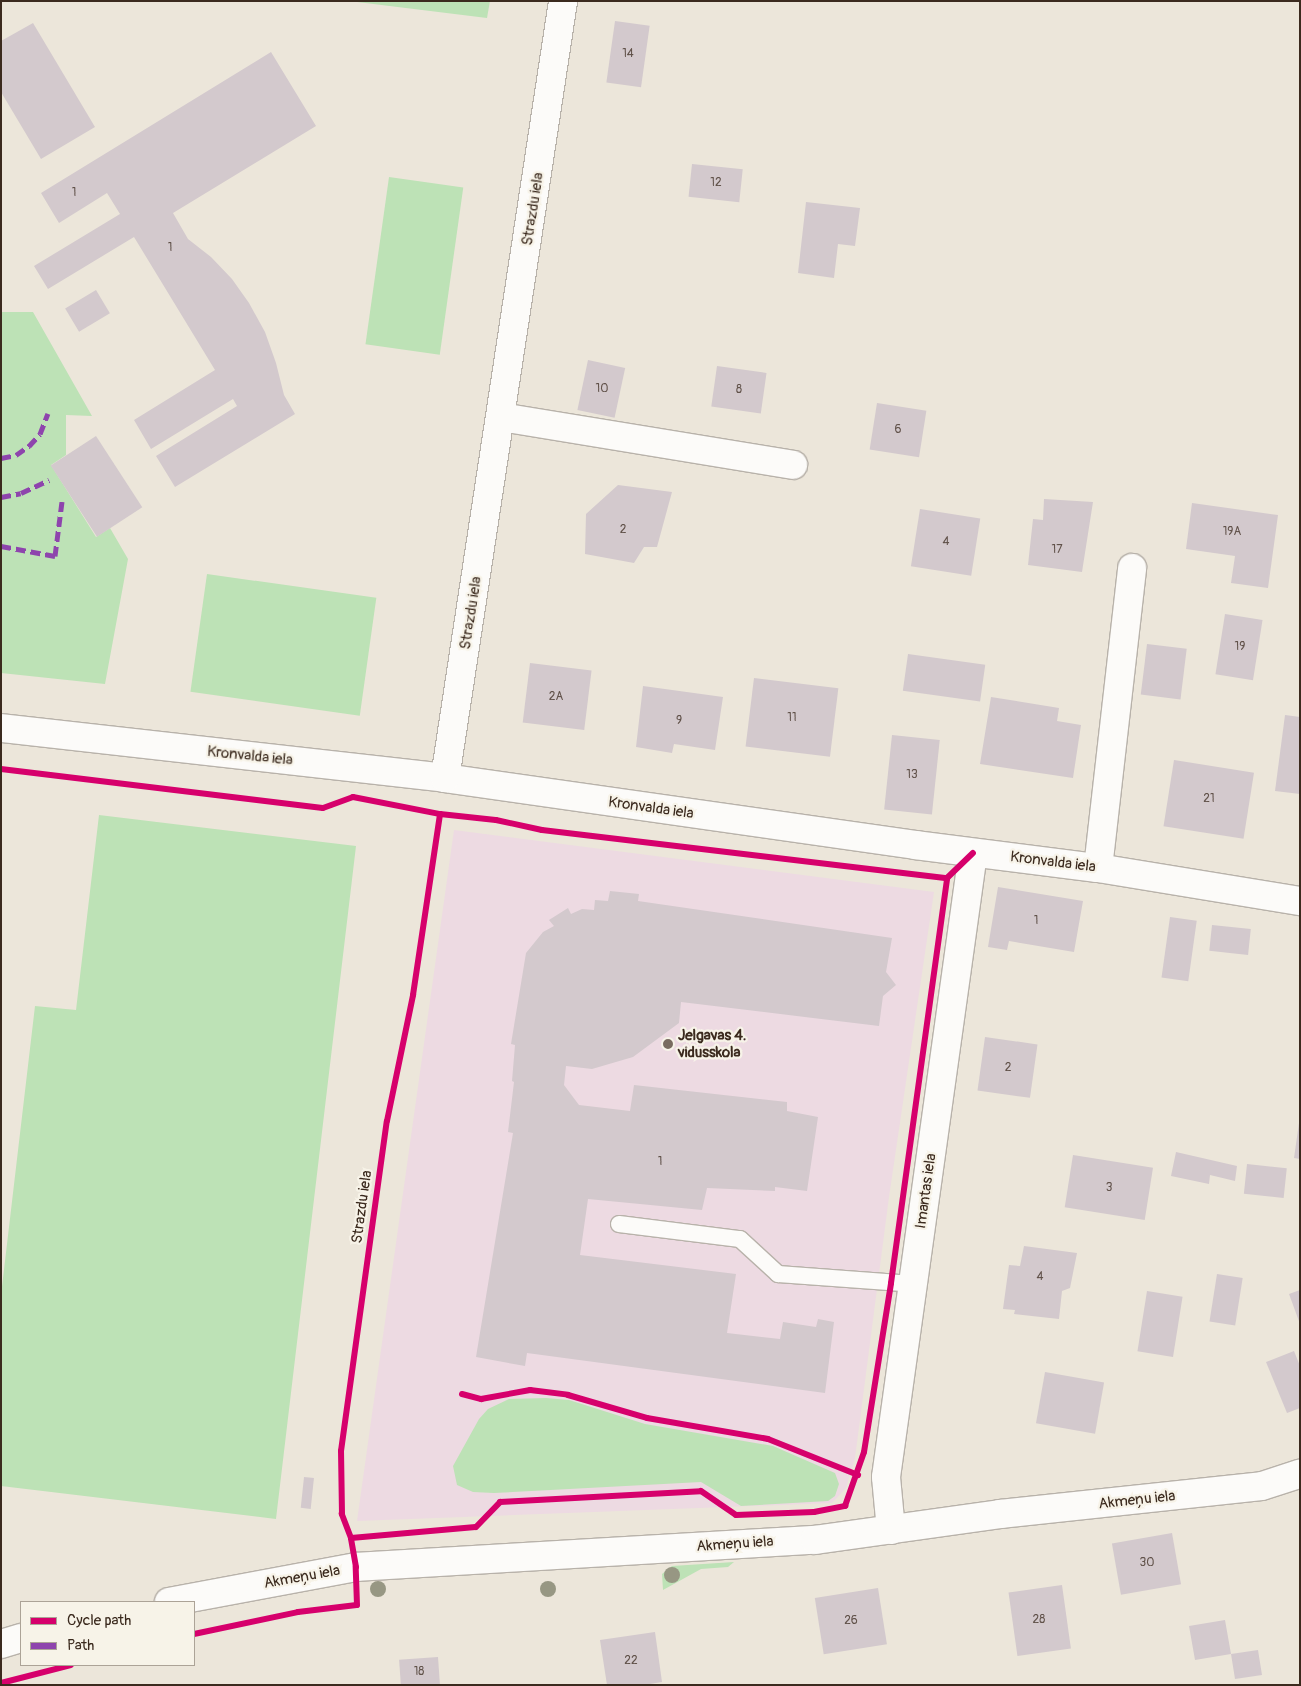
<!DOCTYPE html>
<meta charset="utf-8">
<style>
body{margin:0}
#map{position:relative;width:1301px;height:1686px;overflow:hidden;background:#ece6da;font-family:Pangolin,sans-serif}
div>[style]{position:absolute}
.built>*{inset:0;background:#eddae2}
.green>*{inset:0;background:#bde2b6;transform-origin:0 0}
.building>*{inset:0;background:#d3c9cd;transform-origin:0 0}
.roads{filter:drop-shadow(1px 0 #b8b2aa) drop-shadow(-1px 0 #b8b2aa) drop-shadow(0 1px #b8b2aa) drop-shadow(0 -1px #b8b2aa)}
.lane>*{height:16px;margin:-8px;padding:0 8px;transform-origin:8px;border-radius:8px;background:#fcfbf9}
.street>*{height:28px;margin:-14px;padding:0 14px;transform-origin:14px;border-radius:14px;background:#fcfbf9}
.quiet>*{height:5px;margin-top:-2.5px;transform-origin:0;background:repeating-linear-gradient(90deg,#8e44ad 0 10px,transparent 0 15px)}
.cycleway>*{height:6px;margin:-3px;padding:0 3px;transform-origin:3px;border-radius:3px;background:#d6006c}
.trees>*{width:16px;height:16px;margin:-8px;border-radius:50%;background:#979783}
.dots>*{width:14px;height:14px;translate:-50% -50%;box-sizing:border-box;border:2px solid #f7f3e8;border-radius:50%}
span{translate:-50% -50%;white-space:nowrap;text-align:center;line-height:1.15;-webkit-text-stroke:4.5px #f7f3e8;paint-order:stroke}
.number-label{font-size:12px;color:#61524a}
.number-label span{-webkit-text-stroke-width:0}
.street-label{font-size:15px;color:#3b2a1e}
.poi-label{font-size:15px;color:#3b2a1e;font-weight:700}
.left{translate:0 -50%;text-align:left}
.frame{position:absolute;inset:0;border:2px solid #3b2a1e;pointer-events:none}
.legend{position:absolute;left:20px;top:1601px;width:175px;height:65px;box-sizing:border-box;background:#f7f3e8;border:1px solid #aca397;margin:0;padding:6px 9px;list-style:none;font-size:15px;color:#3b2a1e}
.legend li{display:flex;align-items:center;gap:10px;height:25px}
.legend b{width:25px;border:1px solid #aca397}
</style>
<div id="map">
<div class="built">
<i style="clip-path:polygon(454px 830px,934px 892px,889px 1197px,855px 1458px,846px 1488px,832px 1503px,357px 1521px)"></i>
</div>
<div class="green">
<i style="clip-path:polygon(349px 1px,490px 1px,487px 18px)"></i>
<i style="left:389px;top:177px;width:75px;height:169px;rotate:8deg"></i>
<i style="clip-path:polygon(1px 312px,33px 312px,92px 416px,66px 415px,66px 455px,51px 465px,96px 537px,110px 528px,128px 559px,105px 684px,1px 673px)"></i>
<i style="left:207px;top:574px;width:171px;height:119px;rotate:8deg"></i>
<i style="clip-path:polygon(99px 815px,356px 846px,276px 1519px,1px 1486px,1px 1295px,35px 1006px,76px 1010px)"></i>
<i style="clip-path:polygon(546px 1398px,569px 1400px,645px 1424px,773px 1446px,835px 1473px,839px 1484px,835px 1496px,828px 1501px,741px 1506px,701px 1482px,494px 1493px,473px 1492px,457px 1485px,453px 1466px,479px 1419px,488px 1409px,509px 1399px)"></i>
<i style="clip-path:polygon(734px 1562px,728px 1567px,701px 1569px,663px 1590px,662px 1574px,672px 1566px)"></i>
</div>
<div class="building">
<i style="left:615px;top:21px;width:35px;height:62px;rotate:8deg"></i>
<i style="clip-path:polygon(33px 23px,95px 127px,41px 159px,1px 92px,1px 41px)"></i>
<i style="clip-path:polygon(271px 52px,316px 126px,173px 213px,188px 239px,211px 257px,232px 279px,249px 303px,265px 332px,276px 363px,284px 395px,295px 414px,175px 487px,156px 456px,237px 406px,233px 399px,151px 449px,134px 420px,215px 370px,134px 237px,48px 289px,34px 266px,120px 214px,107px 193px,59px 223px,41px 193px)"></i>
<i style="left:692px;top:164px;width:51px;height:33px;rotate:6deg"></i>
<i style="clip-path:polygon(806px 202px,860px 208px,855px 246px,838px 244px,834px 278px,798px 273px)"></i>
<i style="left:96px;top:290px;width:27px;height:36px;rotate:59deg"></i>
<i style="left:588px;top:360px;width:38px;height:51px;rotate:12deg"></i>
<i style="left:717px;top:366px;width:50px;height:41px;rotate:8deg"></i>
<i style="left:877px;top:403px;width:50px;height:47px;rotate:9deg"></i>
<i style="left:96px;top:436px;width:85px;height:54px;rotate:57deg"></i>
<i style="clip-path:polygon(618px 485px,672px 492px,657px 547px,644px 547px,634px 563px,585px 554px,586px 514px)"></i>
<i style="clip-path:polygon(1044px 499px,1093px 502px,1082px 572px,1028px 565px,1033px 519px,1043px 520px)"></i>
<i style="clip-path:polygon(1192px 503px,1278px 515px,1268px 588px,1231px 583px,1235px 556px,1186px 549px)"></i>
<i style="left:920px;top:509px;width:61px;height:58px;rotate:9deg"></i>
<i style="left:1225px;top:614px;width:38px;height:61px;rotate:9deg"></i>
<i style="left:1147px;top:644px;width:40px;height:51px;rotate:7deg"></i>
<i style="left:908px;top:654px;width:78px;height:37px;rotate:8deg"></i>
<i style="left:530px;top:663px;width:62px;height:60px;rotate:7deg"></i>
<i style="left:754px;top:678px;width:85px;height:69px;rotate:7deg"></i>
<i style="clip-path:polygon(643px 686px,723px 697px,715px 750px,674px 744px,672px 753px,636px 747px)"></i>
<i style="clip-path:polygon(991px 697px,1059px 708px,1057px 721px,1081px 725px,1073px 778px,980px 764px)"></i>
<i style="clip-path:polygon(1285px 715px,1300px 717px,1300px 794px,1275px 791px)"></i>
<i style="left:892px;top:735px;width:48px;height:75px;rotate:6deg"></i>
<i style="left:1174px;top:760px;width:81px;height:67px;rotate:9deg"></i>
<i style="clip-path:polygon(998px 887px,1083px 901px,1074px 952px,1009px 941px,1007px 950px,988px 947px)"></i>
<i style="clip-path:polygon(610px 891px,639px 894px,638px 901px,892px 938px,886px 972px,896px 985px,883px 996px,879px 1026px,681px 1002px,679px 1023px,633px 1057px,592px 1069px,566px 1066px,564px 1085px,579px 1105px,630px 1111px,634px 1085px,787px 1102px,787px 1111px,818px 1117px,807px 1191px,775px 1187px,775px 1191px,707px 1188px,702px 1210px,588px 1199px,580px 1255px,736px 1274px,727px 1333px,780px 1339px,783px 1322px,816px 1327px,818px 1319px,834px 1322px,825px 1393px,527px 1353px,525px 1366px,476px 1357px,513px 1133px,508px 1132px,514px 1082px,512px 1081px,515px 1045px,511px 1044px,526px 953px,543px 932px,554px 926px,549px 920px,568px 908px,571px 914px,582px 909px,594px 910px,595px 900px,608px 901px)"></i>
<i style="left:1170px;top:917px;width:27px;height:61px;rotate:8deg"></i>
<i style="left:1212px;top:925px;width:39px;height:26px;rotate:6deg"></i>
<i style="left:985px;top:1037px;width:53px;height:54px;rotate:8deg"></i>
<i style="clip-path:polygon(1299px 1123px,1300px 1123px,1300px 1159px,1294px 1158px)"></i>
<i style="clip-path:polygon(1176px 1152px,1237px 1166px,1235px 1181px,1210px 1175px,1209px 1184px,1171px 1176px)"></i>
<i style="left:1073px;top:1155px;width:81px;height:53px;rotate:9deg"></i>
<i style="left:1247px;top:1164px;width:40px;height:30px;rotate:6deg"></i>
<i style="clip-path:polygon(1024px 1246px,1077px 1253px,1070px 1288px,1062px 1291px,1059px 1319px,1014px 1314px,1015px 1310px,1003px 1309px,1009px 1265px,1020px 1266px)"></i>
<i style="left:1217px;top:1274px;width:26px;height:48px;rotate:9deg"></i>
<i style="clip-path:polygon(1300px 1290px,1300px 1324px,1289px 1294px)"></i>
<i style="left:1147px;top:1291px;width:36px;height:61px;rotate:9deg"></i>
<i style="clip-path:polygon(1294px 1351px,1300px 1366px,1300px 1408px,1287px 1413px,1266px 1362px)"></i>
<i style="left:1045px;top:1372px;width:60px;height:52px;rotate:10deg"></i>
<i style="left:304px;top:1477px;width:10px;height:31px;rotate:6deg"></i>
<i style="left:1172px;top:1533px;width:52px;height:61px;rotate:80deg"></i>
<i style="left:1062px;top:1585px;width:64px;height:54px;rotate:82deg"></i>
<i style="left:878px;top:1588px;width:57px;height:64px;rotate:81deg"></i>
<i style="clip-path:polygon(1225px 1620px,1231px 1654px,1258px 1650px,1262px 1675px,1235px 1679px,1231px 1654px,1195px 1660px,1189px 1626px)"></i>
<i style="clip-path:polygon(655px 1632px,662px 1682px,644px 1685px,607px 1685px,600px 1640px)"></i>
<i style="left:438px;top:1657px;width:28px;height:39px;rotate:86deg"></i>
</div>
<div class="roads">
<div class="lane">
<i style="left:619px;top:1224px;width:122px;rotate:7.1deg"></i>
<i style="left:740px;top:1239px;width:52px;rotate:42.6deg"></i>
<i style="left:778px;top:1274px;width:135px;rotate:4.2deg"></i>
</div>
<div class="street">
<i style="left:501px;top:417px;width:296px;rotate:9.3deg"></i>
<i style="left:1px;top:728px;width:447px;rotate:6.4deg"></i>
<i style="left:445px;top:778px;width:475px;rotate:8.1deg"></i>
<i style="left:915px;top:845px;width:184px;rotate:7.2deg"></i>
<i style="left:1098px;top:868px;width:205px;rotate:9.3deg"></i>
<i style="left:445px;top:778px;width:786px;rotate:-81.36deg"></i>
<i style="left:1098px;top:868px;width:302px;rotate:-83.5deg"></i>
<i style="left:891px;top:1530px;width:53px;rotate:-95.4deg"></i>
<i style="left:886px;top:1477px;width:630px;rotate:-82.06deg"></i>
<i style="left:169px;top:1602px;width:190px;rotate:-10.6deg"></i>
<i style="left:356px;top:1567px;width:460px;rotate:-3.4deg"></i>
<i style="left:815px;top:1540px;width:187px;rotate:-8deg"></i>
<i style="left:1000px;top:1514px;width:263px;rotate:-6.1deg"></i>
<i style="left:1262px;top:1486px;width:40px;rotate:-18deg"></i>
<i style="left:1px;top:1644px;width:21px;rotate:-17deg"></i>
</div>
</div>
<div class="quiet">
<i style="left:1px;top:458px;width:15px;rotate:-11deg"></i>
<i style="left:16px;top:455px;width:16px;rotate:-35deg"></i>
<i style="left:29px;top:446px;width:16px;rotate:-47deg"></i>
<i style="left:40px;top:434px;width:22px;rotate:-69deg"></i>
<i style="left:1px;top:497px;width:20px;rotate:-11deg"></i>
<i style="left:21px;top:493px;width:31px;rotate:-25deg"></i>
<i style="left:1px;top:546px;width:55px;rotate:10.5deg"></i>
<i style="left:55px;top:556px;width:55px;rotate:-82.7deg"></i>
</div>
<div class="cycleway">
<i style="left:1px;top:769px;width:324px;rotate:6.9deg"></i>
<i style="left:323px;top:808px;width:32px;rotate:-20deg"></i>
<i style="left:353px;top:797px;width:89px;rotate:11.1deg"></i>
<i style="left:440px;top:814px;width:56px;rotate:6.1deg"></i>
<i style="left:496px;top:820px;width:47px;rotate:12.3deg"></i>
<i style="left:542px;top:830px;width:408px;rotate:6.8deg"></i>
<i style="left:947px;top:878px;width:36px;rotate:-44deg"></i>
<i style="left:462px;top:1394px;width:20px;rotate:15deg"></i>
<i style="left:481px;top:1399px;width:50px;rotate:-10.4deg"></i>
<i style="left:530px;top:1390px;width:38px;rotate:7deg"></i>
<i style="left:568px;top:1395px;width:82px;rotate:16.2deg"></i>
<i style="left:647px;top:1418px;width:123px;rotate:9.8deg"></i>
<i style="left:768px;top:1439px;width:97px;rotate:21.8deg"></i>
<i style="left:351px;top:1538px;width:125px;rotate:-5deg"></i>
<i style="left:476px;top:1527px;width:35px;rotate:-46deg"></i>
<i style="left:500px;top:1502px;width:201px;rotate:-3.1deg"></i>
<i style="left:701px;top:1491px;width:42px;rotate:34.4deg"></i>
<i style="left:736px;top:1515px;width:78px;rotate:-2.2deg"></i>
<i style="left:814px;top:1512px;width:32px;rotate:-11deg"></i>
<i style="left:845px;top:1506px;width:57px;rotate:-70.6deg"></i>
<i style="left:864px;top:1452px;width:171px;rotate:-80.9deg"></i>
<i style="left:891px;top:1283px;width:409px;rotate:-82.1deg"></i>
<i style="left:194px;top:1634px;width:106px;rotate:-11.9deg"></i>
<i style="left:298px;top:1612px;width:59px;rotate:-6.8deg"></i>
<i style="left:357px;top:1605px;width:38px;rotate:-92deg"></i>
<i style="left:356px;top:1567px;width:29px;rotate:-100deg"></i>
<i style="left:351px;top:1538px;width:26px;rotate:-111deg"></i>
<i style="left:342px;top:1514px;width:63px;rotate:-90.9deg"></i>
<i style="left:341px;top:1451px;width:333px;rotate:-82.1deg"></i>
<i style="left:387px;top:1121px;width:129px;rotate:-78.3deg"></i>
<i style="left:413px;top:995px;width:183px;rotate:-81.5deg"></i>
<i style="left:1px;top:1683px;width:72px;rotate:-14.4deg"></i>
</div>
<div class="trees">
<i style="left:672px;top:1575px"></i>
<i style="left:378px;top:1589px"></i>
<i style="left:548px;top:1589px"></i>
</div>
<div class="dots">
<i style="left:668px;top:1044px;background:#796c60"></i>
</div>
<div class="number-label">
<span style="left:628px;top:54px">14</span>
<span style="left:716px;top:183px">12</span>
<span style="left:74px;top:193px">1</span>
<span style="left:170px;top:248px">1</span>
<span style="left:602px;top:389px">10</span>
<span style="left:739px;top:390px">8</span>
<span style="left:898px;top:430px">6</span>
<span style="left:623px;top:530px">2</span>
<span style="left:1232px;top:532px">19A</span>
<span style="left:946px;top:542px">4</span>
<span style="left:1057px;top:550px">17</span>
<span style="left:1240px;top:647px">19</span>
<span style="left:556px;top:697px">2A</span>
<span style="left:792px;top:718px">11</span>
<span style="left:679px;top:721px">9</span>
<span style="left:912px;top:775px">13</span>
<span style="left:1209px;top:799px">21</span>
<span style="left:1036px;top:921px">1</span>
<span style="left:1008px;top:1068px">2</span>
<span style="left:660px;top:1162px">1</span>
<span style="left:1109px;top:1188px">3</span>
<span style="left:1040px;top:1277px">4</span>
<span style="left:1147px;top:1563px">30</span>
<span style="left:1039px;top:1620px">28</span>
<span style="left:851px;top:1621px">26</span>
<span style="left:631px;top:1661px">22</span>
<span style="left:419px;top:1672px">18</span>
</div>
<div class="street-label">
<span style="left:533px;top:209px;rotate:-81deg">Strazdu iela</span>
<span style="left:471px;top:613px;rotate:-81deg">Strazdu iela</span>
<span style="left:250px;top:756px;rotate:6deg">Kronvalda iela</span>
<span style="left:651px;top:808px;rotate:8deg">Kronvalda iela</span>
<span style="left:1053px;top:862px;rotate:7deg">Kronvalda iela</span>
<span style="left:926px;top:1191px;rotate:-82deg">Imantas iela</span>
<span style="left:362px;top:1207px;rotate:-82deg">Strazdu iela</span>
<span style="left:1137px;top:1500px;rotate:-6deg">Akmeņu iela</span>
<span style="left:735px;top:1544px;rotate:-4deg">Akmeņu iela</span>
<span style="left:302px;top:1577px;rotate:-10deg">Akmeņu iela</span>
</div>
<div class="poi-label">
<span class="left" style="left:678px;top:1044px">Jelgavas 4.<br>vidusskola</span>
</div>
<div class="frame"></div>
<ul class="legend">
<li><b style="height:6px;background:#d6006c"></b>Cycle path</li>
<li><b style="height:6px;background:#8e44ad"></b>Path</li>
</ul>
</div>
